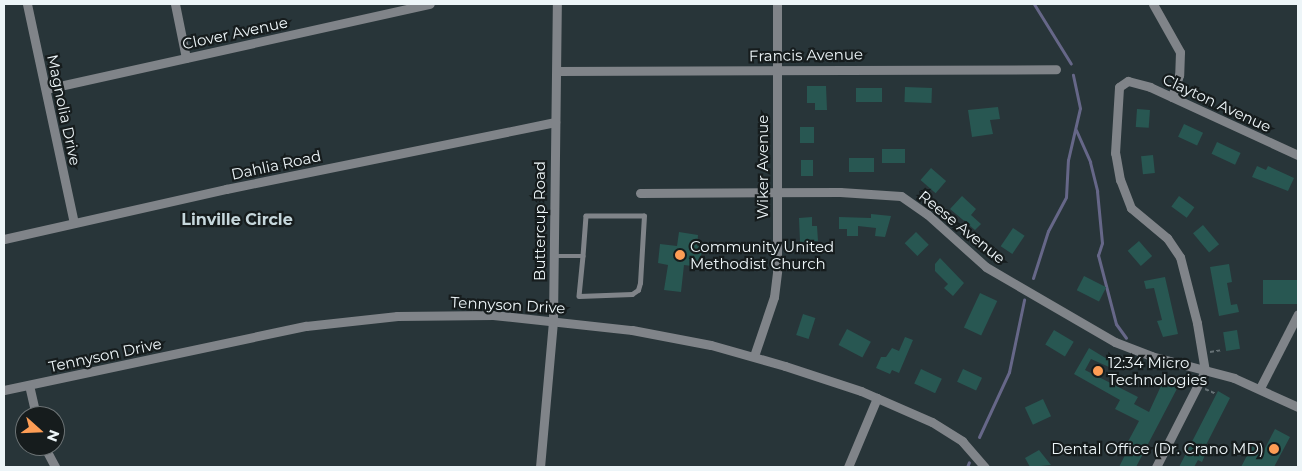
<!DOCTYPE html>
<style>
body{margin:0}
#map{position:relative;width:1302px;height:471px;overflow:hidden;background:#283539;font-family:Montserrat,sans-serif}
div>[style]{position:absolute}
.stream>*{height:3px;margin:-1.5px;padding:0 1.5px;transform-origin:1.5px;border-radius:1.5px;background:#666788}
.building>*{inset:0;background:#285752;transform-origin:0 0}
.path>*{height:2px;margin-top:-1px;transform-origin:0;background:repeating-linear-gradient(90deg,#667175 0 4px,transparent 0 6.5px)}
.lane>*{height:4.5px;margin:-2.25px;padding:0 2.25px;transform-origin:2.25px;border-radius:2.25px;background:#808489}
.street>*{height:9px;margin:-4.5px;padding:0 4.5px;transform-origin:4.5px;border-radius:4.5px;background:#808489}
.dots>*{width:14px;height:14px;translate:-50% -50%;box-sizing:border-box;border:2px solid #161c1d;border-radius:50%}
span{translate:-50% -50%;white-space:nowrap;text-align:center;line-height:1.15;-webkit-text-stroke:4.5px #161c1d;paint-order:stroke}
.street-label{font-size:15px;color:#edf5f8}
.poi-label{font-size:15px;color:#edf5f8}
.left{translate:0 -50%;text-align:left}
.right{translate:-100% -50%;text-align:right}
.neighbourhood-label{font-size:16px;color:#c6d7dc;font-weight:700}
.frame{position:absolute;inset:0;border:5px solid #edf5f8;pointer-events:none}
.north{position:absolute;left:15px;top:406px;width:50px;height:50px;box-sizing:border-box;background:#161c1d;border:1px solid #6c7375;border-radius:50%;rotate:110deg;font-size:14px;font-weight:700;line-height:20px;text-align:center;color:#edf5f8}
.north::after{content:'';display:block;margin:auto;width:18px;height:22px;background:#fd9d55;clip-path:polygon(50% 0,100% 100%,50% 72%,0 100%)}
</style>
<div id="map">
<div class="stream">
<i style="left:1034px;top:4px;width:70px;rotate:58.3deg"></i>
<i style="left:1076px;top:130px;width:35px;rotate:66deg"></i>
<i style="left:1090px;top:162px;width:30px;rotate:76deg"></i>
<i style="left:1097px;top:191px;width:52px;rotate:84.5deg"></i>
<i style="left:1102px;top:243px;width:13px;rotate:108deg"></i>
<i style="left:1098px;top:255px;width:71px;rotate:75.4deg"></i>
<i style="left:1116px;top:324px;width:17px;rotate:54deg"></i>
<i style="left:1033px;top:278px;width:49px;rotate:-72.3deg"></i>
<i style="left:1048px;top:231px;width:38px;rotate:-62deg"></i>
<i style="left:1066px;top:197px;width:37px;rotate:-87deg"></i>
<i style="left:1068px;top:160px;width:53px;rotate:-77deg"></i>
<i style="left:1080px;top:108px;width:34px;rotate:-102deg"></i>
<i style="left:979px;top:437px;width:72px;rotate:-65.2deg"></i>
<i style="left:1009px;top:372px;width:74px;rotate:-78.2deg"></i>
<i style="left:967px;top:467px;width:5px;rotate:-68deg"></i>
</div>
<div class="building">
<i style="clip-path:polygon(807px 86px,826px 86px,827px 110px,815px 110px,815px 103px,807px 103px)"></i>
<i style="left:905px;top:87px;width:27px;height:15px;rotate:2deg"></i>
<i style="left:856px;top:88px;width:26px;height:14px"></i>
<i style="clip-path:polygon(998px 107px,1000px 119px,990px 120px,993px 134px,972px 137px,968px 110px)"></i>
<i style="left:1137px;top:109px;width:13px;height:18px;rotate:4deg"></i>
<i style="left:1184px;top:124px;width:21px;height:14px;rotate:25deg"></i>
<i style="left:800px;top:127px;width:14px;height:16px"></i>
<i style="left:1217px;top:142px;width:26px;height:13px;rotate:25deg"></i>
<i style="left:882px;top:149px;width:23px;height:14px"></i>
<i style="left:1153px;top:155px;width:18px;height:12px;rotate:84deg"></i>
<i style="left:849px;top:158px;width:25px;height:14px"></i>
<i style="left:801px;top:160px;width:12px;height:16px"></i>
<i style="clip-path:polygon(1257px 166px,1266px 170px,1268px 166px,1294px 178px,1288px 191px,1252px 177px)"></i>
<i style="left:931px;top:168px;width:20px;height:16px;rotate:41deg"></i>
<i style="clip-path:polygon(962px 196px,976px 209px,971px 215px,981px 224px,975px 230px,950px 209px)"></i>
<i style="left:1179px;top:196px;width:19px;height:13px;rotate:36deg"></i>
<i style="clip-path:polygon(871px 214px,891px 216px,885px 237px,875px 236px,876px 228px,858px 226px,858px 236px,847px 236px,847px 229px,839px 229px,839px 217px,871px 218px)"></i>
<i style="clip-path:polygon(812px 217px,812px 226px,817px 226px,818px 241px,800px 242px,799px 218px)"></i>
<i style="left:1203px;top:225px;width:25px;height:13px;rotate:50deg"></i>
<i style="left:1013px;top:228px;width:14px;height:22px;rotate:34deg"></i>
<i style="clip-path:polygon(679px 232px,698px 235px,697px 246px,702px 247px,700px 267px,684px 265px,681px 292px,664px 290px,668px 265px,658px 263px,660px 244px,677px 246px)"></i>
<i style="left:916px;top:232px;width:18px;height:16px;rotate:45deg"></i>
<i style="left:1139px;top:241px;width:20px;height:15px;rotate:49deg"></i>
<i style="clip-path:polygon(940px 258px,964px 283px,953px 296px,944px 288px,948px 284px,935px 271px,935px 264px)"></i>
<i style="clip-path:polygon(1229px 264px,1232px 282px,1227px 283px,1231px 305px,1237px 304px,1239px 312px,1219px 316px,1210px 267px)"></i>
<i style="left:1084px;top:276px;width:25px;height:16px;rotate:27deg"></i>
<i style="clip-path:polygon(1165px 277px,1178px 334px,1163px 337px,1157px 321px,1162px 320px,1154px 288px,1146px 289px,1144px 281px)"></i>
<i style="left:1298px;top:280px;width:24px;height:35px;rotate:90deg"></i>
<i style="left:980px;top:293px;width:19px;height:38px;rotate:25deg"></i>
<i style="left:803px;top:314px;width:13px;height:22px;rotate:18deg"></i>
<i style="left:847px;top:329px;width:27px;height:18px;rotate:28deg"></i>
<i style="left:1054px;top:330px;width:23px;height:17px;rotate:31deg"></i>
<i style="left:1237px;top:330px;width:19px;height:14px;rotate:81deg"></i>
<i style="clip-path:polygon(905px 337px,913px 340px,899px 373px,892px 370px,890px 374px,876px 368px,881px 357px,886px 357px,892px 348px,899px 351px)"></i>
<i style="clip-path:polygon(1089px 348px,1112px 362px,1109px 367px,1091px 359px,1085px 370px,1138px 397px,1134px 404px,1149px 412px,1166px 375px,1181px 381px,1136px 467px,1119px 467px,1126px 453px,1123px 451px,1139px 421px,1115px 409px,1120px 400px,1074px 374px)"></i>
<i style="left:921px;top:369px;width:23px;height:16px;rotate:25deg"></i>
<i style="left:963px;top:369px;width:21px;height:14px;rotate:25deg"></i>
<i style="clip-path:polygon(1218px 391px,1230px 398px,1206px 445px,1209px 446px,1202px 462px,1198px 460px,1194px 467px,1179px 467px)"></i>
<i style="left:1043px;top:399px;width:19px;height:20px;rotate:65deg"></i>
<i style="clip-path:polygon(1275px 429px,1290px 437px,1274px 467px,1241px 467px,1252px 446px,1263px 452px)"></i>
<i style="clip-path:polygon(1039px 450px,1051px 465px,1030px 467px,1025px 458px)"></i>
</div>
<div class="path">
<i style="left:1210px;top:352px;width:12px;rotate:-9deg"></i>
<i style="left:1205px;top:389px;width:12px;rotate:24deg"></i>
</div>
<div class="lane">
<i style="left:554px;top:256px;width:29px"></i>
<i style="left:583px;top:256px;width:40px;rotate:95.7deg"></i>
<i style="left:579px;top:296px;width:53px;rotate:-2.2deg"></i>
<i style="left:632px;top:294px;width:7px;rotate:-34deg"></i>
<i style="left:638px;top:290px;width:7px;rotate:-74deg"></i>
<i style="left:640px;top:283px;width:67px;rotate:-86.6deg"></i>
<i style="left:644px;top:216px;width:58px;rotate:180deg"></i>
<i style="left:586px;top:216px;width:40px;rotate:94.3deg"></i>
</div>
<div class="street">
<i style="left:27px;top:4px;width:224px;rotate:77.9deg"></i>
<i style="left:175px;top:4px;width:55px;rotate:78.5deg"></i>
<i style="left:1153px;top:4px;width:55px;rotate:60.6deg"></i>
<i style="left:1180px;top:52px;width:23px;rotate:92deg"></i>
<i style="left:1179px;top:75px;width:23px;rotate:108deg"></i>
<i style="left:557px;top:71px;width:499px;rotate:-0.2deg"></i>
<i style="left:46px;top:89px;width:393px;rotate:-12.5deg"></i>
<i style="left:640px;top:193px;width:200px;rotate:-0.3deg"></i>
<i style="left:840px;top:192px;width:61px;rotate:3.8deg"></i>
<i style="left:901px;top:196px;width:32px;rotate:35deg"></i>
<i style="left:927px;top:214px;width:79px;rotate:41.9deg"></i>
<i style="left:986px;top:267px;width:149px;rotate:30.2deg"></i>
<i style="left:1115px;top:342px;width:39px;rotate:21deg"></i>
<i style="left:1151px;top:356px;width:86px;rotate:14.8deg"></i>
<i style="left:1234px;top:378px;width:70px;rotate:24.4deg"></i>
<i style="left:4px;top:239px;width:228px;rotate:-12.7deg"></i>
<i style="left:226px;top:189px;width:336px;rotate:-11.5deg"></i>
<i style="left:754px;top:356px;width:62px;rotate:-71.3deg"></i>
<i style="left:774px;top:297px;width:26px;rotate:-83deg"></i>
<i style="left:777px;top:271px;width:267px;rotate:-90deg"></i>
<i style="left:29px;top:385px;width:32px;rotate:77deg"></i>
<i style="left:1260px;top:388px;width:83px;rotate:-62.8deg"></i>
<i style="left:4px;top:390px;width:309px;rotate:-12deg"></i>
<i style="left:306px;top:326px;width:92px;rotate:-6.3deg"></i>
<i style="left:397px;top:316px;width:96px;rotate:-0.6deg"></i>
<i style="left:493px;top:315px;width:140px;rotate:6.2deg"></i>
<i style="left:632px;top:330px;width:80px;rotate:10.8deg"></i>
<i style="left:711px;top:345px;width:77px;rotate:15.8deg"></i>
<i style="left:785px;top:366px;width:80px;rotate:18.2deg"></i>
<i style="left:861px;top:391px;width:77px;rotate:23.6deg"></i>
<i style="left:932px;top:422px;width:36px;rotate:32deg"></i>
<i style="left:962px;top:441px;width:35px;rotate:49deg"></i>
<i style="left:44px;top:446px;width:24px;rotate:62deg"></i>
<i style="left:540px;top:467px;width:148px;rotate:-84.9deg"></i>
<i style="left:553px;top:320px;width:316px;rotate:-89.3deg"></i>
<i style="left:848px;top:467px;width:75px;rotate:-67.2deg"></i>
<i style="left:1156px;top:467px;width:108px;rotate:-63deg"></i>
<i style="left:1205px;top:371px;width:49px;rotate:-99.5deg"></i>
<i style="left:1197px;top:323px;width:68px;rotate:-104.4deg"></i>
<i style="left:1180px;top:257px;width:23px;rotate:-124deg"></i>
<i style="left:1167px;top:238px;width:47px;rotate:-140.2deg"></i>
<i style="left:1131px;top:208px;width:30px;rotate:-111deg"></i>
<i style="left:1120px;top:180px;width:27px;rotate:-100deg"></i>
<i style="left:1115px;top:153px;width:66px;rotate:-86.5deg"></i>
<i style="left:1119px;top:87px;width:11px;rotate:-34deg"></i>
<i style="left:1128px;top:81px;width:23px;rotate:15deg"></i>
<i style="left:1150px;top:87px;width:163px;rotate:24.7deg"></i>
</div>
<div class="dots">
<i style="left:680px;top:255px;background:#fd9d55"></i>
<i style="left:1098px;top:371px;background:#fd9d55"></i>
<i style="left:1274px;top:449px;background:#fd9d55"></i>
</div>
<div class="street-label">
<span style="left:235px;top:33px;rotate:-12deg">Clover Avenue</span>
<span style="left:806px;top:55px;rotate:-1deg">Francis Avenue</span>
<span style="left:1217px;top:103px;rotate:25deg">Clayton Avenue</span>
<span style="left:64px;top:110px;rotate:78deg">Magnolia Drive</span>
<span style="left:276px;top:165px;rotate:-12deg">Dahlia Road</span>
<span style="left:763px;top:167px;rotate:-90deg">Wiker Avenue</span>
<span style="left:540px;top:221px;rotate:-90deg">Buttercup Road</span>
<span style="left:962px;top:227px;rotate:39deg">Reese Avenue</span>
<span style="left:508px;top:305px;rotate:3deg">Tennyson Drive</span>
<span style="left:105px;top:355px;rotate:-12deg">Tennyson Drive</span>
</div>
<div class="poi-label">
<span class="left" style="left:690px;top:255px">Community United<br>Methodist Church</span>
<span class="left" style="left:1108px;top:371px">12:34 Micro<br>Technologies</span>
<span class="right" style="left:1264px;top:449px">Dental Office (Dr. Crano MD)</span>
</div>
<div class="neighbourhood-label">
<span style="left:237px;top:220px">Linville Circle</span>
</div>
<div class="frame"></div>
<div class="north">N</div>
</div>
